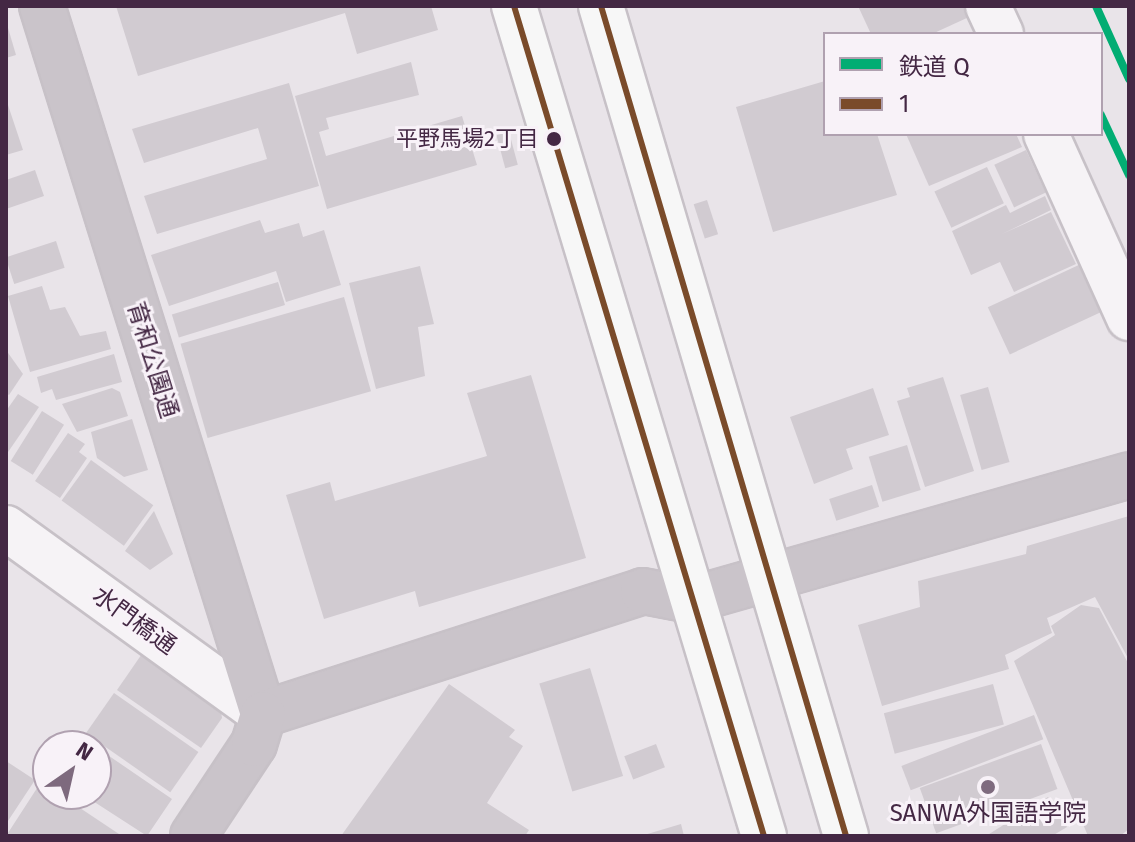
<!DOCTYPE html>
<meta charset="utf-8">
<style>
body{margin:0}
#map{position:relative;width:1135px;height:842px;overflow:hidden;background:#e9e4e9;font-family:"Fira Sans","Noto Sans JP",sans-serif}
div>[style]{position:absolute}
.building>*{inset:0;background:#d1cbd1;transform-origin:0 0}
.roads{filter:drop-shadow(2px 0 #c7c1c7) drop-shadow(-2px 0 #c7c1c7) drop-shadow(0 2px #c7c1c7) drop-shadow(0 -2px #c7c1c7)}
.street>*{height:44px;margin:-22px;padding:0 22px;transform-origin:22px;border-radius:22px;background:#f6f3f6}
.secondary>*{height:44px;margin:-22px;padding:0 22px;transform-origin:22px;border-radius:22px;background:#cac4ca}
.highway>*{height:44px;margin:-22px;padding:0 22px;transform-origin:22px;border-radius:22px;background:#f7f7f7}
.bus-1>*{height:6px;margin:-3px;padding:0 3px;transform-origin:3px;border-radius:3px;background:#7a4b2a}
.rail-1>*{height:8px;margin:-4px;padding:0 4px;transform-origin:4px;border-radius:4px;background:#02ad73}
.dots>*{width:22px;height:22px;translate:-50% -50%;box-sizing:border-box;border:4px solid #f8f2f8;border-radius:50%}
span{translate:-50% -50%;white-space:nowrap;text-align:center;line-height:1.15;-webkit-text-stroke:6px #f8f2f8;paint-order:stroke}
.bus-label{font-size:22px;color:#442844}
.right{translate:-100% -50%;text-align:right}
.street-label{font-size:24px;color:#442844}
.poi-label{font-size:24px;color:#442844}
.frame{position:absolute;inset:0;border:8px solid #442844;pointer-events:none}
.legend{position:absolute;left:823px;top:32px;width:280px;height:104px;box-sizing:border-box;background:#f8f2f8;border:2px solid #b0a1b0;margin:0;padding:10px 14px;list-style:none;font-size:24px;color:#442844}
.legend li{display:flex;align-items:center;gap:16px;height:40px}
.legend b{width:40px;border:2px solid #b0a1b0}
.north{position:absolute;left:32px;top:730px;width:80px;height:80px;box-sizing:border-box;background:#f8f2f8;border:2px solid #b0a1b0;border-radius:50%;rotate:34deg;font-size:22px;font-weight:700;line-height:32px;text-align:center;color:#442844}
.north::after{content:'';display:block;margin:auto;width:28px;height:36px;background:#7e6a7e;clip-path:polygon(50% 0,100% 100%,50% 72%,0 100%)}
</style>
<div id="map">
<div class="building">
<i style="clip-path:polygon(116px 6px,431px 6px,438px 30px,357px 54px,345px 13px,138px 76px)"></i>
<i style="clip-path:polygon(858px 6px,964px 6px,969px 17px,932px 34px,871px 34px)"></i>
<i style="clip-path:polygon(6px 21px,16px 55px,6px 58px)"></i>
<i style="clip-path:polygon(411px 62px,419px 95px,326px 118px,329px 129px,319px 132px,326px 156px,462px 116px,477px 165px,327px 209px,295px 96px)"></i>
<i style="clip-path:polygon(825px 81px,825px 134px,877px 134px,897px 195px,773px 232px,736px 107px)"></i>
<i style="clip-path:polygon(289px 83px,319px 186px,157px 234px,144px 196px,267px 159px,258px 128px,144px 163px,132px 129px)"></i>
<i style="clip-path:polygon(6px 99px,23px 150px,6px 155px)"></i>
<i style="left:509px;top:132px;width:34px;height:13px;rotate:75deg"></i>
<i style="clip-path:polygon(906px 134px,1016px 134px,1022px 147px,929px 186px)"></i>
<i style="left:1026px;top:150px;width:47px;height:35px;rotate:65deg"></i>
<i style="left:987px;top:167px;width:40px;height:58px;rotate:65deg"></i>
<i style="clip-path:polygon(35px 170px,44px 196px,6px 209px,6px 180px)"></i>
<i style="clip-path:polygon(1045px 196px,1051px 210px,1002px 234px,1051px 212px,1076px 264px,1014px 292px,1000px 262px,971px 275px,952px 231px,1006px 205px,1010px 213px)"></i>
<i style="left:707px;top:200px;width:36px;height:14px;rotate:72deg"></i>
<i style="clip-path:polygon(260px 220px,265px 233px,299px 223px,303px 237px,324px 230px,341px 285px,286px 302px,276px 271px,169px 306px,151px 255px)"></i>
<i style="left:56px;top:241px;width:28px;height:53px;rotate:72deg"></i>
<i style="left:1083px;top:263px;width:52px;height:105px;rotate:65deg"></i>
<i style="clip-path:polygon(420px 266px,434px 324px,418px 327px,425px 376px,376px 389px,349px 283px)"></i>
<i style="left:278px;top:282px;width:24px;height:111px;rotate:73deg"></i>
<i style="clip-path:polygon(42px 286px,50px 310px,65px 307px,80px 336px,106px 331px,111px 349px,30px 372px,8px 296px)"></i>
<i style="left:344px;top:297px;width:98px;height:170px;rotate:74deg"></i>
<i style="clip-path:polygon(6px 350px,23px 374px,9px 395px,6px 393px)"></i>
<i style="clip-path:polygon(114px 354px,122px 382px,56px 400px,52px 389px,41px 393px,37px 377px)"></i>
<i style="clip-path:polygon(531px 375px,586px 558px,419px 607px,415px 591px,324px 619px,286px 495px,330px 482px,335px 501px,487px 456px,467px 393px)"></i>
<i style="clip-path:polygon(943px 377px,974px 471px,925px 487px,897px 401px,910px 397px,907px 388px)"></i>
<i style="left:988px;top:387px;width:78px;height:29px;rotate:74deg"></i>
<i style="clip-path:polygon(112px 388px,120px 392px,128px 416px,77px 432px,62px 404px)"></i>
<i style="clip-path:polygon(873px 388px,889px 435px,846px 449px,853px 469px,814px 484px,790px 417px)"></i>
<i style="clip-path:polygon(18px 394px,39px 407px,6px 455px,6px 411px)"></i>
<i style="left:42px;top:411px;width:26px;height:59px;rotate:32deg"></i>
<i style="clip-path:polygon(132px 419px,148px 470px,124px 477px,97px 458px,91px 432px)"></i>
<i style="clip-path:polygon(68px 433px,85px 444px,79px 452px,87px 458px,60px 498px,35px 481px)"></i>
<i style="left:907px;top:445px;width:47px;height:40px;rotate:73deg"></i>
<i style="left:91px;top:460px;width:77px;height:50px;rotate:36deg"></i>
<i style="left:872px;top:485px;width:23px;height:45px;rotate:72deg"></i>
<i style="clip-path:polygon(154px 511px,173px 554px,150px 570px,125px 551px)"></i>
<i style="clip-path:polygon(1129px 516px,1129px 660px,1095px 597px,1047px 618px,1052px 633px,1005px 655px,1009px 669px,882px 706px,858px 625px,920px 607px,918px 581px,1026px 554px,1027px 546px)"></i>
<i style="clip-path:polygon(1081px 605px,1099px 608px,1129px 665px,1129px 829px,1120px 836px,1088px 836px,1014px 661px,1055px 635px,1051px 626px)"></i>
<i style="clip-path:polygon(146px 648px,219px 698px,222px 718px,201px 748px,117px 690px)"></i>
<i style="left:590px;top:668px;width:113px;height:53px;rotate:73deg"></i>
<i style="clip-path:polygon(449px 684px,515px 730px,509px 737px,523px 746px,487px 803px,529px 830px,525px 836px,341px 836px)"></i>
<i style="left:993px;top:684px;width:42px;height:113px;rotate:75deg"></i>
<i style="left:114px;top:693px;width:103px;height:49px;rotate:35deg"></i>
<i style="left:1034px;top:715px;width:26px;height:142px;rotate:69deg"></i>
<i style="left:656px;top:744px;width:25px;height:34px;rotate:69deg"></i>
<i style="left:1041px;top:744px;width:48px;height:129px;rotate:70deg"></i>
<i style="clip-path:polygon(96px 747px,172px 799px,147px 836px,82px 794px,96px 794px)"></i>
<i style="clip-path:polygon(6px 761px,35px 780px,6px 824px)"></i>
<i style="clip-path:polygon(41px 782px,48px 794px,59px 794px,122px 836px,6px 836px)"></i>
<i style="clip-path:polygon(1048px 797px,1067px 827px,1052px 836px,986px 836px)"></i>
<i style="clip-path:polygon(681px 824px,684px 836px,644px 836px,644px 835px)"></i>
</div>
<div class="roads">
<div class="street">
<i style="left:988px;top:6px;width:31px;rotate:65deg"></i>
<i style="left:1046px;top:134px;width:202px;rotate:65.7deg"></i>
<i style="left:6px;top:528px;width:317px;rotate:35.9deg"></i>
</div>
<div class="secondary">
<i style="left:42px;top:6px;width:742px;rotate:72.66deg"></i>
<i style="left:263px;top:714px;width:399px;rotate:-17.9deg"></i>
<i style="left:643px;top:591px;width:49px;rotate:10.6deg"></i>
<i style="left:691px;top:600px;width:455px;rotate:-15.9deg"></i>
<i style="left:193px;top:836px;width:110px;rotate:-56.5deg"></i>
<i style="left:254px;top:744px;width:31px;rotate:-73deg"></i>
</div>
<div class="highway">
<i style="left:514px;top:6px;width:867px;rotate:73.24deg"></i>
<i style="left:601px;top:6px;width:865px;rotate:73.55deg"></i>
</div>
</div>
<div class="bus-1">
<i style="left:514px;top:6px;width:867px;rotate:73.24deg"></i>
<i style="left:601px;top:6px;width:865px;rotate:73.55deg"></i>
</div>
<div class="rail-1">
<i style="left:1096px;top:6px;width:80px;rotate:65.7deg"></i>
<i style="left:1101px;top:115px;width:66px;rotate:65deg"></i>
</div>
<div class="dots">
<i style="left:554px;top:139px;background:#442844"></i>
<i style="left:988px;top:787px;background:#7e6a7e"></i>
</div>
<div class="bus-label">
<span class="right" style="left:539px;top:139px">平野馬場2丁目</span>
</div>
<div class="street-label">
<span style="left:152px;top:360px;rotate:73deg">育和公園通</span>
<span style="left:134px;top:621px;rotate:36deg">水門橋通</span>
</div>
<div class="poi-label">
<span style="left:988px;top:814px">SANWA外国語学院</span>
</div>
<div class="frame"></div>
<ul class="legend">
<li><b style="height:10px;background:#02ad73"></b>鉄道 Q</li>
<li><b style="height:10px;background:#7a4b2a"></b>1</li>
</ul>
<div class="north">N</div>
</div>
